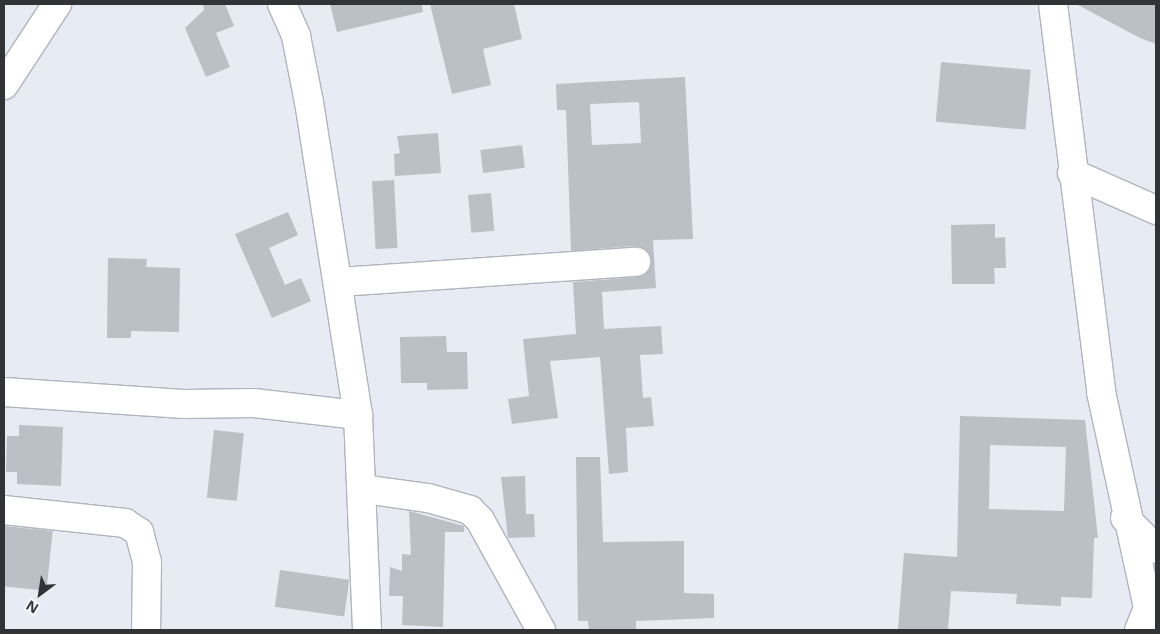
<!DOCTYPE html>
<style>
body{margin:0}
#map{position:relative;width:1160px;height:634px;overflow:hidden;background:#e7ebf3;font-family:"Noto Sans",sans-serif}
div>[style]{position:absolute}
.building>*{inset:0;background:#bbbfc6;transform-origin:0 0}
.roads{filter:drop-shadow(1px 0 #b1b4bc) drop-shadow(-1px 0 #b1b4bc) drop-shadow(0 1px #b1b4bc) drop-shadow(0 -1px #b1b4bc)}
.minor>*{height:28px;margin:-14px;padding:0 14px;transform-origin:14px;border-radius:14px;background:#fff}
span{translate:-50% -50%;white-space:nowrap;text-align:center;line-height:1.15;-webkit-text-stroke:4px #f5f8fe;paint-order:stroke}
.frame{position:absolute;inset:0;border:5px solid #313336;pointer-events:none}
.north{position:absolute;left:15px;top:569px;width:50px;height:50px;-webkit-text-stroke:4px #f5f8fe;paint-order:stroke;rotate:211deg;font-size:14px;font-weight:700;line-height:20px;text-align:center;color:#313336}
.north::after{content:'';display:block;margin:auto;width:18px;height:22px;background:#313336;clip-path:polygon(50% 0,100% 100%,50% 72%,0 100%)}
</style>
<div id="map">
<div class="building">
<i style="clip-path:polygon(203px 4px,225px 4px,234px 26px,216px 33px,230px 67px,206px 77px,185px 28px,204px 10px)"></i>
<i style="clip-path:polygon(330px 4px,422px 4px,423px 12px,337px 32px)"></i>
<i style="clip-path:polygon(430px 4px,514px 4px,522px 39px,483px 49px,491px 85px,452px 94px)"></i>
<i style="clip-path:polygon(1076px 4px,1156px 4px,1156px 44px,1140px 38px)"></i>
<i style="left:941px;top:62px;width:90px;height:60px;rotate:5deg"></i>
<i style="clip-path:polygon(evenodd,685px 77px,693px 239px,653px 240px,656px 288px,602px 292px,604px 329px,661px 326px,663px 354px,640px 355px,643px 398px,651px 397px,654px 426px,626px 428px,628px 472px,609px 474px,600px 357px,550px 361px,558px 418px,512px 424px,508px 399px,529px 396px,523px 339px,576px 334px,573px 282px,638px 277px,645px 275px,652px 261px,649px 253px,635px 246px,571px 251px,566px 110px,557px 110px,556px 84px,685px 77px,639px 102px,641px 143px,592px 145px,590px 104px,639px 102px)"></i>
<i style="clip-path:polygon(438px 133px,441px 173px,395px 176px,394px 154px,400px 153px,397px 136px)"></i>
<i style="left:522px;top:145px;width:23px;height:42px;rotate:83deg"></i>
<i style="left:394px;top:180px;width:68px;height:22px;rotate:87deg"></i>
<i style="left:491px;top:193px;width:38px;height:23px;rotate:85deg"></i>
<i style="clip-path:polygon(288px 212px,298px 235px,269px 248px,285px 285px,301px 278px,311px 301px,272px 318px,235px 234px)"></i>
<i style="clip-path:polygon(995px 224px,995px 238px,1005px 237px,1006px 268px,994px 268px,995px 284px,952px 284px,951px 225px)"></i>
<i style="clip-path:polygon(108px 258px,147px 259px,146px 267px,180px 268px,179px 332px,131px 331px,131px 338px,107px 338px)"></i>
<i style="clip-path:polygon(446px 336px,447px 352px,467px 352px,468px 389px,427px 390px,427px 383px,401px 383px,400px 337px)"></i>
<i style="clip-path:polygon(evenodd,960px 416px,1085px 420px,1098px 538px,1094px 538px,1092px 598px,1061px 597px,1061px 606px,1016px 604px,1017px 594px,951px 591px,948px 630px,898px 629px,904px 553px,957px 557px,960px 416px,990px 445px,1066px 447px,1064px 511px,989px 509px,990px 445px)"></i>
<i style="clip-path:polygon(19px 425px,63px 427px,61px 486px,17px 484px,17px 472px,6px 472px,7px 436px,19px 436px)"></i>
<i style="left:214px;top:430px;width:30px;height:68px;rotate:6deg"></i>
<i style="clip-path:polygon(576px 457px,600px 457px,603px 542px,684px 541px,684px 593px,714px 594px,714px 618px,636px 621px,636px 630px,589px 630px,588px 621px,578px 621px)"></i>
<i style="clip-path:polygon(525px 476px,526px 514px,534px 514px,535px 537px,508px 538px,501px 477px)"></i>
<i style="clip-path:polygon(409px 511px,464px 526px,464px 532px,445px 532px,443px 627px,402px 625px,403px 596px,389px 596px,390px 567px,402px 571px,402px 554px,411px 555px)"></i>
<i style="left:4px;top:526px;width:49px;height:60px;rotate:6deg"></i>
<i style="left:280px;top:570px;width:70px;height:37px;rotate:8deg"></i>
</div>
<div class="roads">
<div class="minor">
<i style="left:282px;top:4px;width:35px;rotate:66deg"></i>
<i style="left:296px;top:36px;width:67px;rotate:78.9deg"></i>
<i style="left:309px;top:102px;width:317px;rotate:81.1deg"></i>
<i style="left:358px;top:415px;width:215px;rotate:87.6deg"></i>
<i style="left:1053px;top:4px;width:391px;rotate:82.9deg"></i>
<i style="left:1101px;top:392px;width:221px;rotate:77.7deg"></i>
<i style="left:1148px;top:608px;width:24px;rotate:112deg"></i>
<i style="left:4px;top:85px;width:97px;rotate:-56.8deg"></i>
<i style="left:1072px;top:173px;width:92px;rotate:23.8deg"></i>
<i style="left:339px;top:282px;width:298px;rotate:-3.9deg"></i>
<i style="left:4px;top:392px;width:180px;rotate:3.8deg"></i>
<i style="left:184px;top:404px;width:70px;rotate:-0.8deg"></i>
<i style="left:254px;top:403px;width:105px;rotate:6.6deg"></i>
<i style="left:363px;top:489px;width:66px;rotate:7.9deg"></i>
<i style="left:428px;top:498px;width:44px;rotate:15.9deg"></i>
<i style="left:470px;top:510px;width:14px;rotate:45deg"></i>
<i style="left:480px;top:520px;width:126px;rotate:61deg"></i>
<i style="left:4px;top:510px;width:122px;rotate:6.1deg"></i>
<i style="left:125px;top:523px;width:17px;rotate:33deg"></i>
<i style="left:139px;top:532px;width:31px;rotate:75deg"></i>
<i style="left:147px;top:562px;width:68px;rotate:90.8deg"></i>
<i style="left:1125px;top:518px;width:44px;rotate:45deg"></i>
</div>
</div>
<div class="frame"></div>
<div class="north">N</div>
</div>
